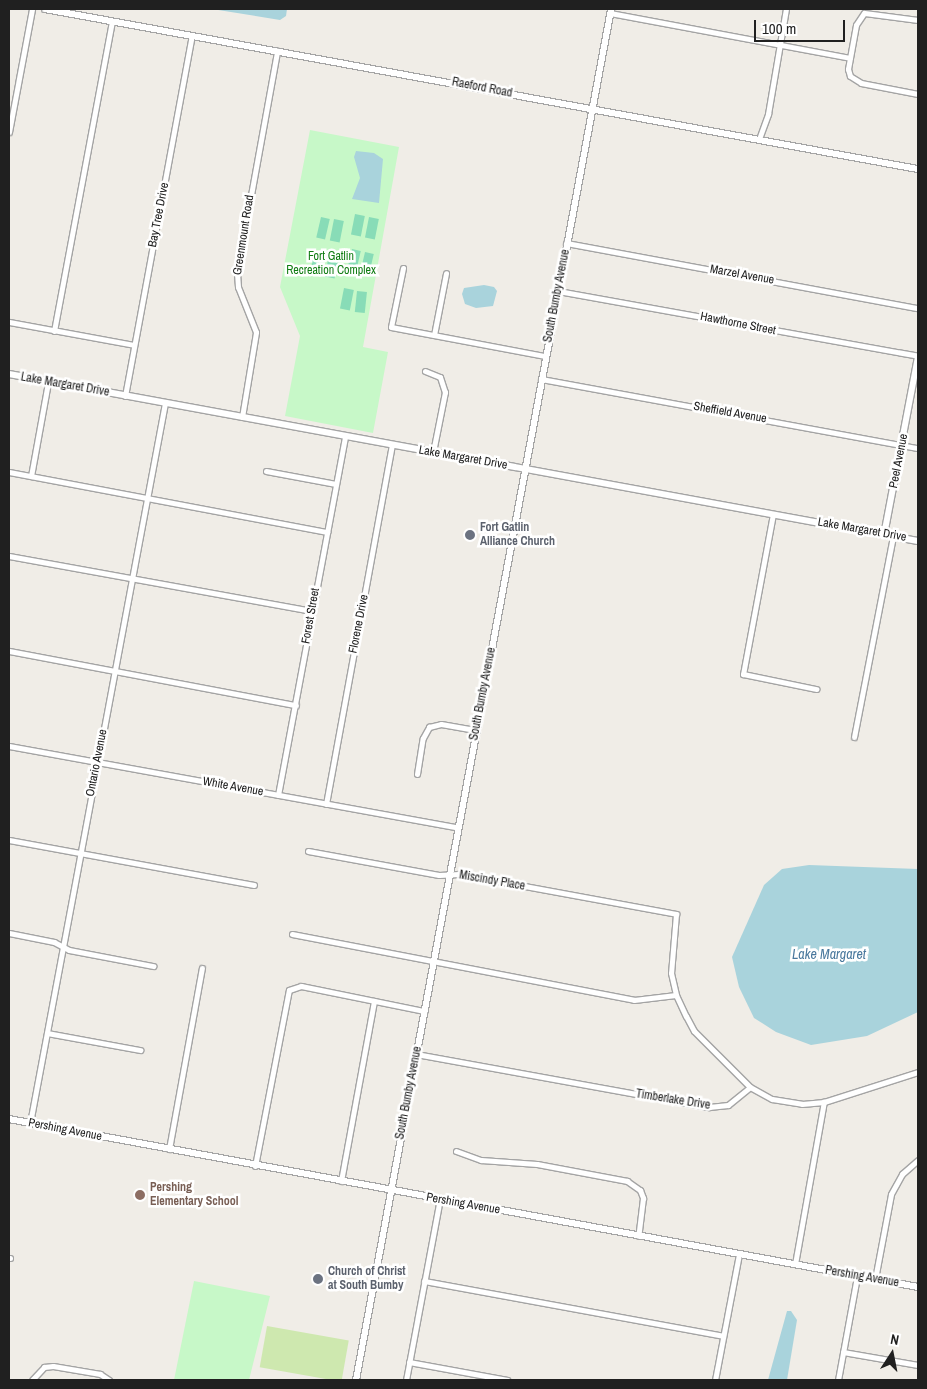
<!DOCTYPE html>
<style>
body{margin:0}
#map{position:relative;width:927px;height:1389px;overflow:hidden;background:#f0ede7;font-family:"Archivo Narrow",sans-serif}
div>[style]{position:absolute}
.grass>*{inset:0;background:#cee8af;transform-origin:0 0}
.park>*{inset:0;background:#c7f8c8}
.pitch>*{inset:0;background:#88dcb7;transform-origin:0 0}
.water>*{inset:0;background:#a9d3dc}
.roads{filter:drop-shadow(1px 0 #a4a4a4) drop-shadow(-1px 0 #a4a4a4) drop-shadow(0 1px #a4a4a4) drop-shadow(0 -1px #a4a4a4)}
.minor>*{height:5px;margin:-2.5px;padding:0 2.5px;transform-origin:2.5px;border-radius:2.5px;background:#fff}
.tertiary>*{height:6px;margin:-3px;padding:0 3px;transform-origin:3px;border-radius:3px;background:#fff}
.dots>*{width:14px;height:14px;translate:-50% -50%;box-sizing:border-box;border:2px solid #fff;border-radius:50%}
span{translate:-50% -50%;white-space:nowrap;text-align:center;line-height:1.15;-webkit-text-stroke:5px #fff;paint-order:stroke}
.street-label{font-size:12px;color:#202020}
.park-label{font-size:12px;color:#107c13}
.worship-label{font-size:12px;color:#5b616d;font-weight:700}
.left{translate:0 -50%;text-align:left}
.education-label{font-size:12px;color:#785e54;font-weight:700}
.water-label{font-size:14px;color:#49789d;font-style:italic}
.frame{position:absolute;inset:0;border:10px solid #202020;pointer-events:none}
.north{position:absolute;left:867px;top:1329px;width:50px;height:50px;-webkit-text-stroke:4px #fff;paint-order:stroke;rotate:11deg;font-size:14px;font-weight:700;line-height:20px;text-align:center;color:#202020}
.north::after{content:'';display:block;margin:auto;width:18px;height:22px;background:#202020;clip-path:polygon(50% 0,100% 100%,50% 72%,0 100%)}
.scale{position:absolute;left:754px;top:20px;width:91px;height:22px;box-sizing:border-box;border:2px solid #202020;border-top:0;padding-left:6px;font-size:15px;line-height:18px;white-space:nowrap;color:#202020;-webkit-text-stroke:4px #fff;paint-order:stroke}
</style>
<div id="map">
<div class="grass">
<i style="left:267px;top:1326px;width:83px;height:42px;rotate:10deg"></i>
</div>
<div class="park">
<i style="clip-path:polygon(310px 130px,399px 147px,363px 347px,388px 352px,373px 433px,285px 416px,300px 336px,280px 287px)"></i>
<i style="clip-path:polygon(194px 1281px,270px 1296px,249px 1380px,174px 1380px)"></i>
</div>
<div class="pitch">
<i style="left:355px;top:214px;width:10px;height:21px;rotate:11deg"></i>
<i style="left:321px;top:217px;width:9px;height:21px;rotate:13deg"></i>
<i style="left:369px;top:217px;width:10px;height:21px;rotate:11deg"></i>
<i style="left:334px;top:219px;width:10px;height:22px;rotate:11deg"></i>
<i style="left:352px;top:249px;width:9px;height:21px;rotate:13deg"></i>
<i style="left:365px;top:252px;width:9px;height:21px;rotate:13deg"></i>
<i style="left:313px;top:253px;width:10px;height:21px;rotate:6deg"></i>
<i style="left:329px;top:255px;width:10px;height:22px;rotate:11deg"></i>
<i style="left:344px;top:288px;width:10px;height:21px;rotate:11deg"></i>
<i style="left:357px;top:291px;width:10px;height:21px;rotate:6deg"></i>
</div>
<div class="water">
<i style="clip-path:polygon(212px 9px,287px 9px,286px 16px,280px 20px)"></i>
<i style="clip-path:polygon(356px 151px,374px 153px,383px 159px,379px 203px,352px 199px,360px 178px,354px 157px)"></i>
<i style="clip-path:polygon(484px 285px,494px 287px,497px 291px,493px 306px,476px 308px,465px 304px,462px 294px,464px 288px)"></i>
<i style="clip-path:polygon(809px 865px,918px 869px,918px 1012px,867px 1036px,811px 1045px,776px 1032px,754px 1018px,739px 987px,732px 957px,764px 885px,782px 869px)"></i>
<i style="clip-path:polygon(787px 1311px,791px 1311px,797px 1320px,787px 1380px,768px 1380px)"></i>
</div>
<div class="roads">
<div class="minor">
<i style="left:610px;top:13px;width:244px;rotate:10.6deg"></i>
<i style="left:918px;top:20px;width:54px;rotate:-172.6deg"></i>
<i style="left:864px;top:13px;width:14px;rotate:124deg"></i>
<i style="left:856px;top:25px;width:45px;rotate:100.3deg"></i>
<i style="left:848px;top:69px;width:7px;rotate:74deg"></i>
<i style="left:850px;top:76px;width:13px;rotate:32deg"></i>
<i style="left:861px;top:83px;width:58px;rotate:10.9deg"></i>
<i style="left:9px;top:132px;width:125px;rotate:-79.4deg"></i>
<i style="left:759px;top:139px;width:27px;rotate:-70deg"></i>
<i style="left:768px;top:114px;width:107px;rotate:-80.3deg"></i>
<i style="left:566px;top:243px;width:358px;rotate:10.5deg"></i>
<i style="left:403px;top:268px;width:60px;rotate:101.5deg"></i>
<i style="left:391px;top:327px;width:157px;rotate:10.7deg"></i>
<i style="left:558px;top:291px;width:366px;rotate:10.2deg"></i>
<i style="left:9px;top:322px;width:127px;rotate:10.4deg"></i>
<i style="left:54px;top:331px;width:315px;rotate:-79.4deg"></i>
<i style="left:434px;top:335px;width:63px;rotate:-79deg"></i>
<i style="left:425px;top:371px;width:16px;rotate:22deg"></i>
<i style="left:440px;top:377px;width:16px;rotate:72deg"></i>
<i style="left:445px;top:392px;width:61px;rotate:101.3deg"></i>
<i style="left:541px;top:379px;width:383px;rotate:10.4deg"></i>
<i style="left:125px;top:396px;width:367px;rotate:-79.5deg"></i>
<i style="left:242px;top:417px;width:86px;rotate:-80.6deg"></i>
<i style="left:256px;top:332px;width:48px;rotate:-111.8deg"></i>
<i style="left:238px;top:287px;width:15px;rotate:-94deg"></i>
<i style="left:237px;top:272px;width:225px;rotate:-79.7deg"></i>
<i style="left:266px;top:471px;width:71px;rotate:10.5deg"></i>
<i style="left:9px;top:472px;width:324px;rotate:10.7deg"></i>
<i style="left:31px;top:476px;width:96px;rotate:-79.7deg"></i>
<i style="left:773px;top:514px;width:163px;rotate:100.6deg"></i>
<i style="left:743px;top:674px;width:75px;rotate:11.6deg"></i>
<i style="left:9px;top:556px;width:308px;rotate:10.3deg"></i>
<i style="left:9px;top:651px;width:292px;rotate:10.7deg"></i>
<i style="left:854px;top:737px;width:205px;rotate:-79deg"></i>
<i style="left:9px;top:746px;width:456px;rotate:10.3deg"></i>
<i style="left:417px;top:774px;width:36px;rotate:-81deg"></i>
<i style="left:423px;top:738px;width:13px;rotate:-61deg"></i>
<i style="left:429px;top:727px;width:12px;rotate:-14deg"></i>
<i style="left:441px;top:724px;width:36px;rotate:10deg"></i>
<i style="left:278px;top:795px;width:365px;rotate:-79.4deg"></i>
<i style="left:326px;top:804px;width:365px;rotate:-79.6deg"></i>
<i style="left:9px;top:840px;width:249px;rotate:10.4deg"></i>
<i style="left:308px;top:851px;width:133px;rotate:10.4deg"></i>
<i style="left:439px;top:875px;width:20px;rotate:-3deg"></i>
<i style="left:459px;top:874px;width:221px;rotate:10.4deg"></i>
<i style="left:676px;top:914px;width:59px;rotate:94.8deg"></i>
<i style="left:671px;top:973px;width:23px;rotate:77deg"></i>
<i style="left:676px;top:995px;width:23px;rotate:65deg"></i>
<i style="left:686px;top:1016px;width:17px;rotate:62deg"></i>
<i style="left:694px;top:1031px;width:79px;rotate:45deg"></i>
<i style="left:750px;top:1087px;width:25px;rotate:29deg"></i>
<i style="left:772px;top:1099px;width:30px;rotate:9deg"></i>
<i style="left:802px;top:1104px;width:22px;rotate:-5deg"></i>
<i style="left:824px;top:1102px;width:99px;rotate:-17.7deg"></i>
<i style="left:9px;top:933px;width:46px;rotate:11.3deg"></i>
<i style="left:54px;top:942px;width:17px;rotate:28deg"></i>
<i style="left:69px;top:950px;width:86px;rotate:10.8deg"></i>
<i style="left:292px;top:934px;width:348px;rotate:10.9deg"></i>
<i style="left:634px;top:1000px;width:42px;rotate:-6.8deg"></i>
<i style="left:47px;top:1033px;width:95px;rotate:10.4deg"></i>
<i style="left:416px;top:1054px;width:298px;rotate:10.3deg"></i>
<i style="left:709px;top:1107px;width:19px;rotate:-6deg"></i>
<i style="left:728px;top:1105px;width:28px;rotate:-39deg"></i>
<i style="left:30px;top:1123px;width:733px;rotate:-79.38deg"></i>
<i style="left:169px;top:1149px;width:184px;rotate:-79.7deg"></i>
<i style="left:456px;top:1151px;width:27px;rotate:20deg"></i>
<i style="left:481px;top:1160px;width:56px;rotate:4.1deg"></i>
<i style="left:537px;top:1164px;width:92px;rotate:10.7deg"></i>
<i style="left:627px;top:1181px;width:16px;rotate:35deg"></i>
<i style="left:640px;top:1190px;width:9px;rotate:69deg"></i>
<i style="left:643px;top:1198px;width:38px;rotate:97deg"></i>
<i style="left:255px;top:1166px;width:179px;rotate:-79.1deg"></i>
<i style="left:289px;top:990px;width:13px;rotate:-18deg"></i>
<i style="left:301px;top:986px;width:126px;rotate:11.5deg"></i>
<i style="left:341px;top:1181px;width:183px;rotate:-79.6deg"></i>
<i style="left:9px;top:1258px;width:1px"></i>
<i style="left:795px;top:1264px;width:165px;rotate:-79.9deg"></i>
<i style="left:875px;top:1279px;width:86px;rotate:-79.3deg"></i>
<i style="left:891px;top:1194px;width:23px;rotate:-61deg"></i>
<i style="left:902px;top:1174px;width:21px;rotate:-41deg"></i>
<i style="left:424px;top:1281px;width:304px;rotate:10.4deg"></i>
<i style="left:843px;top:1352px;width:76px;rotate:9.8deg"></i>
<i style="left:409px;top:1362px;width:100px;rotate:10.4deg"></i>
<i style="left:32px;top:1380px;width:18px;rotate:-47deg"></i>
<i style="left:44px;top:1367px;width:9px;rotate:-6deg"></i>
<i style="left:53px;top:1366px;width:48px;rotate:9.7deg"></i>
<i style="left:100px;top:1374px;width:11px;rotate:34deg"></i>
<i style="left:406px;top:1380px;width:184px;rotate:-79.4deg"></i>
<i style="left:715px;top:1380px;width:128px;rotate:-79.2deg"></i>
<i style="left:838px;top:1380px;width:106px;rotate:-79.6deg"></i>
</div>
<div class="tertiary">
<i style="left:45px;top:9px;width:888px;rotate:10.39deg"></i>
<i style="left:9px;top:374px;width:924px;rotate:10.41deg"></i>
<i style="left:884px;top:535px;width:181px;rotate:-79.2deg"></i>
<i style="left:9px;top:1119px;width:924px;rotate:10.47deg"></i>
<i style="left:356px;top:1380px;width:1395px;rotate:-79.46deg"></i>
</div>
</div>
<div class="dots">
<i style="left:470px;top:535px;background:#6b7280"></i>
<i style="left:140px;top:1195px;background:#8d6e63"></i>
<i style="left:318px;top:1279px;background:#6b7280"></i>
</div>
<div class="street-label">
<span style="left:482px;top:88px;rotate:11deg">Raeford Road</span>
<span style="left:159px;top:215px;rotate:-79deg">Bay Tree Drive</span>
<span style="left:244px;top:235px;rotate:-81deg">Greenmount Road</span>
<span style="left:742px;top:275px;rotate:10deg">Marzel Avenue</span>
<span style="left:557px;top:296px;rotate:-79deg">South Bumby Avenue</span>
<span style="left:738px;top:324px;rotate:11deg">Hawthorne Street</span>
<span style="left:65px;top:385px;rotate:10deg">Lake Margaret Drive</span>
<span style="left:730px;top:413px;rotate:10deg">Sheffield Avenue</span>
<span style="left:463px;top:458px;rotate:10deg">Lake Margaret Drive</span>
<span style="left:899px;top:461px;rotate:-79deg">Peel Avenue</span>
<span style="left:862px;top:530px;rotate:10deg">Lake Margaret Drive</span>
<span style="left:311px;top:616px;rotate:-80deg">Forest Street</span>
<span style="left:359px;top:624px;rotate:-79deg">Florene Drive</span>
<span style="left:483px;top:694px;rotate:-79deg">South Bumby Avenue</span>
<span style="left:97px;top:763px;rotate:-79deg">Ontario Avenue</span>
<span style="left:233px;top:787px;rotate:10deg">White Avenue</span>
<span style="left:492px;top:881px;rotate:10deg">Miscindy Place</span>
<span style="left:409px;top:1093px;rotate:-79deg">South Bumby Avenue</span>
<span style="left:673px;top:1100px;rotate:9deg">Timberlake Drive</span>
<span style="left:65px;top:1130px;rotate:11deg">Pershing Avenue</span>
<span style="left:463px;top:1204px;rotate:10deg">Pershing Avenue</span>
<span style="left:862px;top:1277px;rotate:10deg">Pershing Avenue</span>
</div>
<div class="park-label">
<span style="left:331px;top:264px">Fort Gatlin<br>Recreation Complex</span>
</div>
<div class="worship-label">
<span class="left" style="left:480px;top:535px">Fort Gatlin<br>Alliance Church</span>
<span class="left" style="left:328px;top:1279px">Church of Christ<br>at South Bumby</span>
</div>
<div class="education-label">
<span class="left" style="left:150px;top:1195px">Pershing<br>Elementary School</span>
</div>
<div class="water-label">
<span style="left:829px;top:954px">Lake Margaret</span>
</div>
<div class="frame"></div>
<div class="north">N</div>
<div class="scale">100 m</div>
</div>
